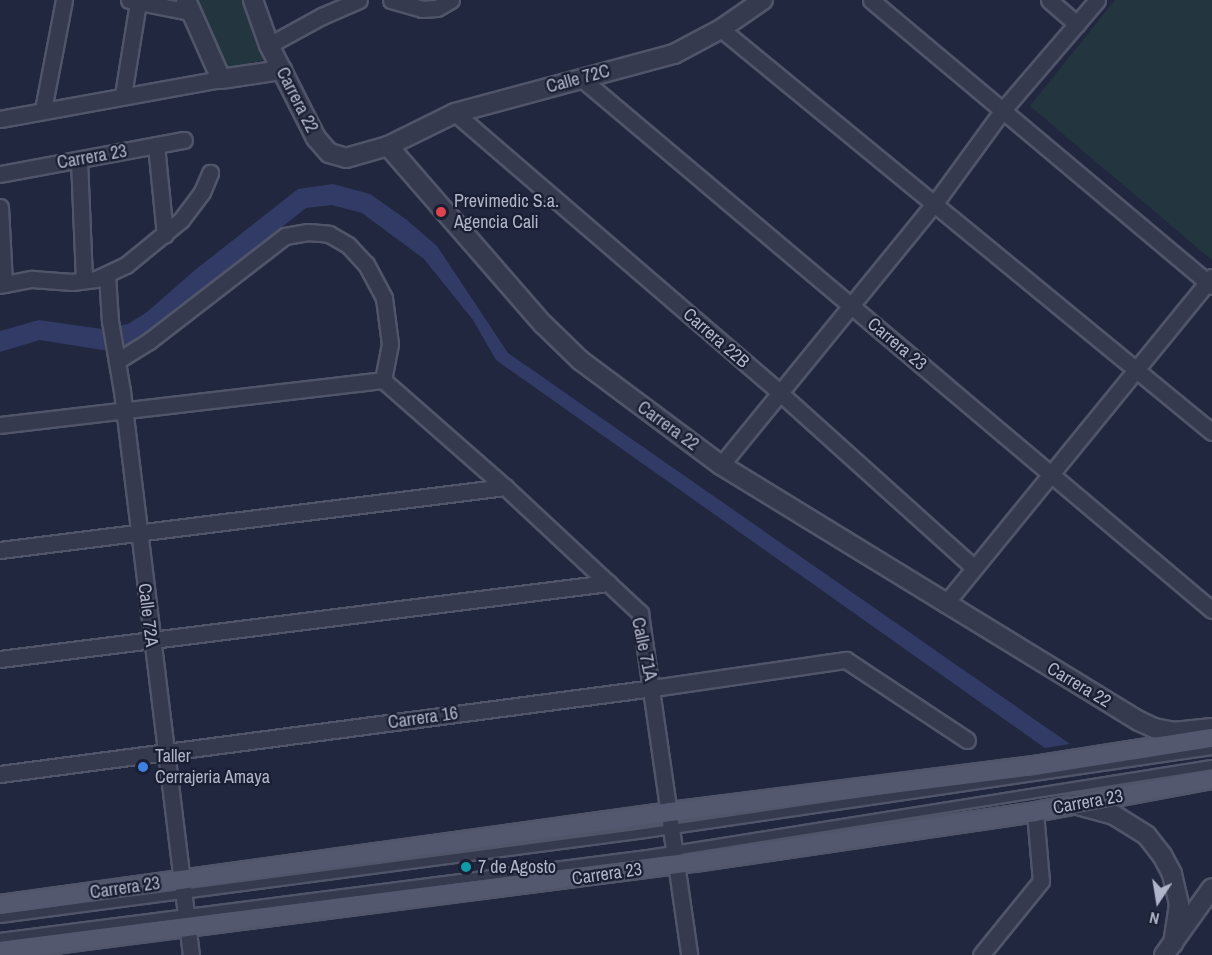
<!DOCTYPE html>
<style>
body{margin:0}
#map{position:relative;width:1212px;height:955px;overflow:hidden;background:#21273f;font-family:"Archivo Narrow",sans-serif}
div>[style]{position:absolute}
.green>*{inset:0;background:#23363f}
.water>*{inset:0;background:#313b65}
.roads{filter:drop-shadow(2px 0 #505569) drop-shadow(-2px 0 #505569) drop-shadow(0 2px #505569) drop-shadow(0 -2px #505569)}
.service>*{height:8px;margin:-4px;padding:0 4px;transform-origin:4px;border-radius:4px;background:#353a4e}
.minor>*{height:15px;margin:-7.5px;padding:0 7.5px;transform-origin:7.5px;border-radius:7.5px;background:#353a4e}
.tertiary>*{height:18px;margin:-9px;padding:0 9px;transform-origin:9px;border-radius:9px;background:#353a4e}
.primary>*{height:18px;margin:-9px;padding:0 9px;transform-origin:9px;border-radius:9px;background:#53586f}
.dots>*{width:16px;height:16px;translate:-50% -50%;box-sizing:border-box;border:3px solid #1a1f33;border-radius:50%}
span{translate:-50% -50%;white-space:nowrap;text-align:center;line-height:1.15;-webkit-text-stroke:4.5px #1a1f33;paint-order:stroke}
.street-label{font-size:18px;color:#b0b5ca}
.poi-label{font-size:18px;color:#b0b5ca}
.left{translate:0 -50%;text-align:left}
.north{position:absolute;left:1128px;top:871px;width:60px;height:60px;-webkit-text-stroke:4px #1a1f33;paint-order:stroke;rotate:192deg;font-size:16px;font-weight:700;line-height:24px;text-align:center;color:#b0b5ca}
.north::after{content:'';display:block;margin:auto;width:21px;height:27px;background:#b0b5ca;clip-path:polygon(50% 0,100% 100%,50% 72%,0 100%)}
</style>
<div id="map">
<div class="green">
<i style="clip-path:polygon(197px 0,243px 0,268px 59px,228px 68px)"></i>
<i style="clip-path:polygon(1115px 0,1212px 0,1212px 260px,1030px 106px)"></i>
</div>
<div class="water">
<i style="clip-path:polygon(333px 184px,370px 194px,407px 220px,437px 246px,508px 353px,1070px 744px,1045px 748px,496px 360px,473px 320px,424px 259px,362px 213px,332px 205px,306px 208px,136px 343px,102px 350px,40px 340px,0 352px,0 331px,39px 320px,102px 329px,128px 324px,147px 312px,195px 270px,298px 189px)"></i>
</div>
<div class="roads">
<div class="service">
<i style="left:0;top:918px;width:651px;rotate:-7.51deg"></i>
<i style="left:645px;top:833px;width:573px;rotate:-8.33deg"></i>
<i style="left:0;top:938px;width:653px;rotate:-7.3deg"></i>
<i style="left:648px;top:855px;width:571px;rotate:-9.07deg"></i>
</div>
<div class="minor">
<i style="left:129px;top:0;width:63px;rotate:11deg"></i>
<i style="left:391px;top:0;width:32px;rotate:16deg"></i>
<i style="left:422px;top:9px;width:15px;rotate:-4deg"></i>
<i style="left:437px;top:8px;width:16px;rotate:-30deg"></i>
<i style="left:871px;top:0;width:445px;rotate:40deg"></i>
<i style="left:1049px;top:0;width:37px;rotate:41deg"></i>
<i style="left:721px;top:29px;width:635px;rotate:39.38deg"></i>
<i style="left:269px;top:45px;width:60px;rotate:-28.7deg"></i>
<i style="left:322px;top:16px;width:40px;rotate:-23.4deg"></i>
<i style="left:582px;top:79px;width:824px;rotate:40.13deg"></i>
<i style="left:123px;top:95px;width:94px;rotate:-80.8deg"></i>
<i style="left:43px;top:110px;width:112px;rotate:-79.2deg"></i>
<i style="left:455px;top:113px;width:429px;rotate:40.7deg"></i>
<i style="left:780px;top:393px;width:260px;rotate:42deg"></i>
<i style="left:0;top:119px;width:225px;rotate:-10.3deg"></i>
<i style="left:156px;top:145px;width:90px;rotate:84.3deg"></i>
<i style="left:79px;top:160px;width:120px;rotate:87.6deg"></i>
<i style="left:0;top:174px;width:187px;rotate:-10.5deg"></i>
<i style="left:0;top:207px;width:77px;rotate:87deg"></i>
<i style="left:107px;top:275px;width:46px;rotate:86.3deg"></i>
<i style="left:110px;top:321px;width:71px;rotate:80.3deg"></i>
<i style="left:122px;top:391px;width:568px;rotate:83.03deg"></i>
<i style="left:0;top:285px;width:33px;rotate:-11deg"></i>
<i style="left:32px;top:279px;width:40px;rotate:4.3deg"></i>
<i style="left:72px;top:282px;width:24px;rotate:-7deg"></i>
<i style="left:96px;top:279px;width:33px;rotate:-25deg"></i>
<i style="left:126px;top:265px;width:71px;rotate:-39.3deg"></i>
<i style="left:181px;top:220px;width:35px;rotate:-53deg"></i>
<i style="left:202px;top:192px;width:21px;rotate:-67deg"></i>
<i style="left:117px;top:361px;width:38px;rotate:-32deg"></i>
<i style="left:149px;top:341px;width:172px;rotate:-37.7deg"></i>
<i style="left:285px;top:236px;width:23px;rotate:-10deg"></i>
<i style="left:308px;top:232px;width:21px;rotate:5deg"></i>
<i style="left:329px;top:234px;width:22px;rotate:30deg"></i>
<i style="left:348px;top:245px;width:26px;rotate:47deg"></i>
<i style="left:366px;top:264px;width:38px;rotate:62deg"></i>
<i style="left:384px;top:298px;width:46px;rotate:82.6deg"></i>
<i style="left:390px;top:344px;width:37px;rotate:101deg"></i>
<i style="left:383px;top:380px;width:162px;rotate:41.3deg"></i>
<i style="left:505px;top:487px;width:185px;rotate:43deg"></i>
<i style="left:640px;top:613px;width:345px;rotate:81.8deg"></i>
<i style="left:0;top:425px;width:386px;rotate:-6.7deg"></i>
<i style="left:721px;top:465px;width:338px;rotate:-50.8deg"></i>
<i style="left:935px;top:203px;width:114px;rotate:-53.9deg"></i>
<i style="left:1002px;top:111px;width:146px;rotate:-49.4deg"></i>
<i style="left:0;top:550px;width:509px;rotate:-7.11deg"></i>
<i style="left:945px;top:604px;width:422px;rotate:-50.8deg"></i>
<i style="left:0;top:659px;width:613px;rotate:-7.13deg"></i>
<i style="left:0;top:774px;width:659px;rotate:-7.5deg"></i>
<i style="left:653px;top:688px;width:195px;rotate:-8.3deg"></i>
<i style="left:846px;top:660px;width:145px;rotate:33.5deg"></i>
<i style="left:981px;top:955px;width:95px;rotate:-51deg"></i>
<i style="left:1041px;top:881px;width:69px;rotate:-95deg"></i>
</div>
<div class="tertiary">
<i style="left:186px;top:0;width:86px;rotate:66.1deg"></i>
<i style="left:221px;top:79px;width:62px;rotate:-8.4deg"></i>
<i style="left:253px;top:0;width:48px;rotate:70.4deg"></i>
<i style="left:269px;top:45px;width:104px;rotate:63.2deg"></i>
<i style="left:316px;top:138px;width:20px;rotate:49deg"></i>
<i style="left:329px;top:153px;width:18px;rotate:16deg"></i>
<i style="left:346px;top:158px;width:44px;rotate:-15.9deg"></i>
<i style="left:388px;top:146px;width:75px;rotate:-26.2deg"></i>
<i style="left:455px;top:113px;width:227px;rotate:-15.1deg"></i>
<i style="left:674px;top:54px;width:53px;rotate:-28deg"></i>
<i style="left:721px;top:29px;width:51px;rotate:-34.6deg"></i>
<i style="left:388px;top:146px;width:236px;rotate:49deg"></i>
<i style="left:543px;top:324px;width:52px;rotate:44.2deg"></i>
<i style="left:580px;top:360px;width:176px;rotate:36.7deg"></i>
<i style="left:721px;top:465px;width:490px;rotate:31.5deg"></i>
<i style="left:1139px;top:721px;width:17px;rotate:25deg"></i>
<i style="left:1154px;top:728px;width:20px;rotate:11deg"></i>
<i style="left:1174px;top:732px;width:38px;rotate:-6deg"></i>
<i style="left:1074px;top:804px;width:41px;rotate:15.4deg"></i>
<i style="left:1114px;top:815px;width:39px;rotate:32deg"></i>
<i style="left:1147px;top:836px;width:24px;rotate:52deg"></i>
<i style="left:1162px;top:855px;width:21px;rotate:62deg"></i>
<i style="left:1172px;top:874px;width:31px;rotate:77deg"></i>
<i style="left:1179px;top:904px;width:40px;rotate:98.5deg"></i>
<i style="left:1164px;top:955px;width:82px;rotate:-54.4deg"></i>
</div>
<div class="primary">
<i style="left:0;top:905px;width:676px;rotate:-7.9deg"></i>
<i style="left:670px;top:812px;width:361px;rotate:-7.2deg"></i>
<i style="left:1028px;top:767px;width:186px;rotate:-9deg"></i>
<i style="left:0;top:951px;width:700px;rotate:-7.31deg"></i>
<i style="left:694px;top:862px;width:345px;rotate:-8.3deg"></i>
<i style="left:1035px;top:812px;width:180px;rotate:-10.6deg"></i>
</div>
</div>
<div class="dots">
<i style="left:441px;top:212px;background:#e0444e"></i>
<i style="left:143px;top:767px;background:#3f7fe0"></i>
<i style="left:466px;top:867px;background:#0f9aa8"></i>
</div>
<div class="street-label">
<span style="left:578px;top:79px;rotate:-15deg">Calle 72C</span>
<span style="left:297px;top:100px;rotate:63deg">Carrera 22</span>
<span style="left:92px;top:157px;rotate:-10deg">Carrera 23</span>
<span style="left:716px;top:338px;rotate:41deg">Carrera 22B</span>
<span style="left:897px;top:344px;rotate:40deg">Carrera 23</span>
<span style="left:668px;top:426px;rotate:36deg">Carrera 22</span>
<span style="left:148px;top:615px;rotate:83deg">Calle 72A</span>
<span style="left:644px;top:649px;rotate:78deg">Calle 71A</span>
<span style="left:1079px;top:685px;rotate:31deg">Carrera 22</span>
<span style="left:423px;top:718px;rotate:-8deg">Carrera 16</span>
<span style="left:1088px;top:802px;rotate:-10deg">Carrera 23</span>
<span style="left:607px;top:874px;rotate:-8deg">Carrera 23</span>
<span style="left:125px;top:888px;rotate:-8deg">Carrera 23</span>
</div>
<div class="poi-label">
<span class="left" style="left:454px;top:212px">Previmedic S.a.<br>Agencia Cali</span>
<span class="left" style="left:155px;top:767px">Taller<br>Cerrajeria Amaya</span>
<span class="left" style="left:478px;top:867px">7 de Agosto</span>
</div>
<div class="north">N</div>
</div>
